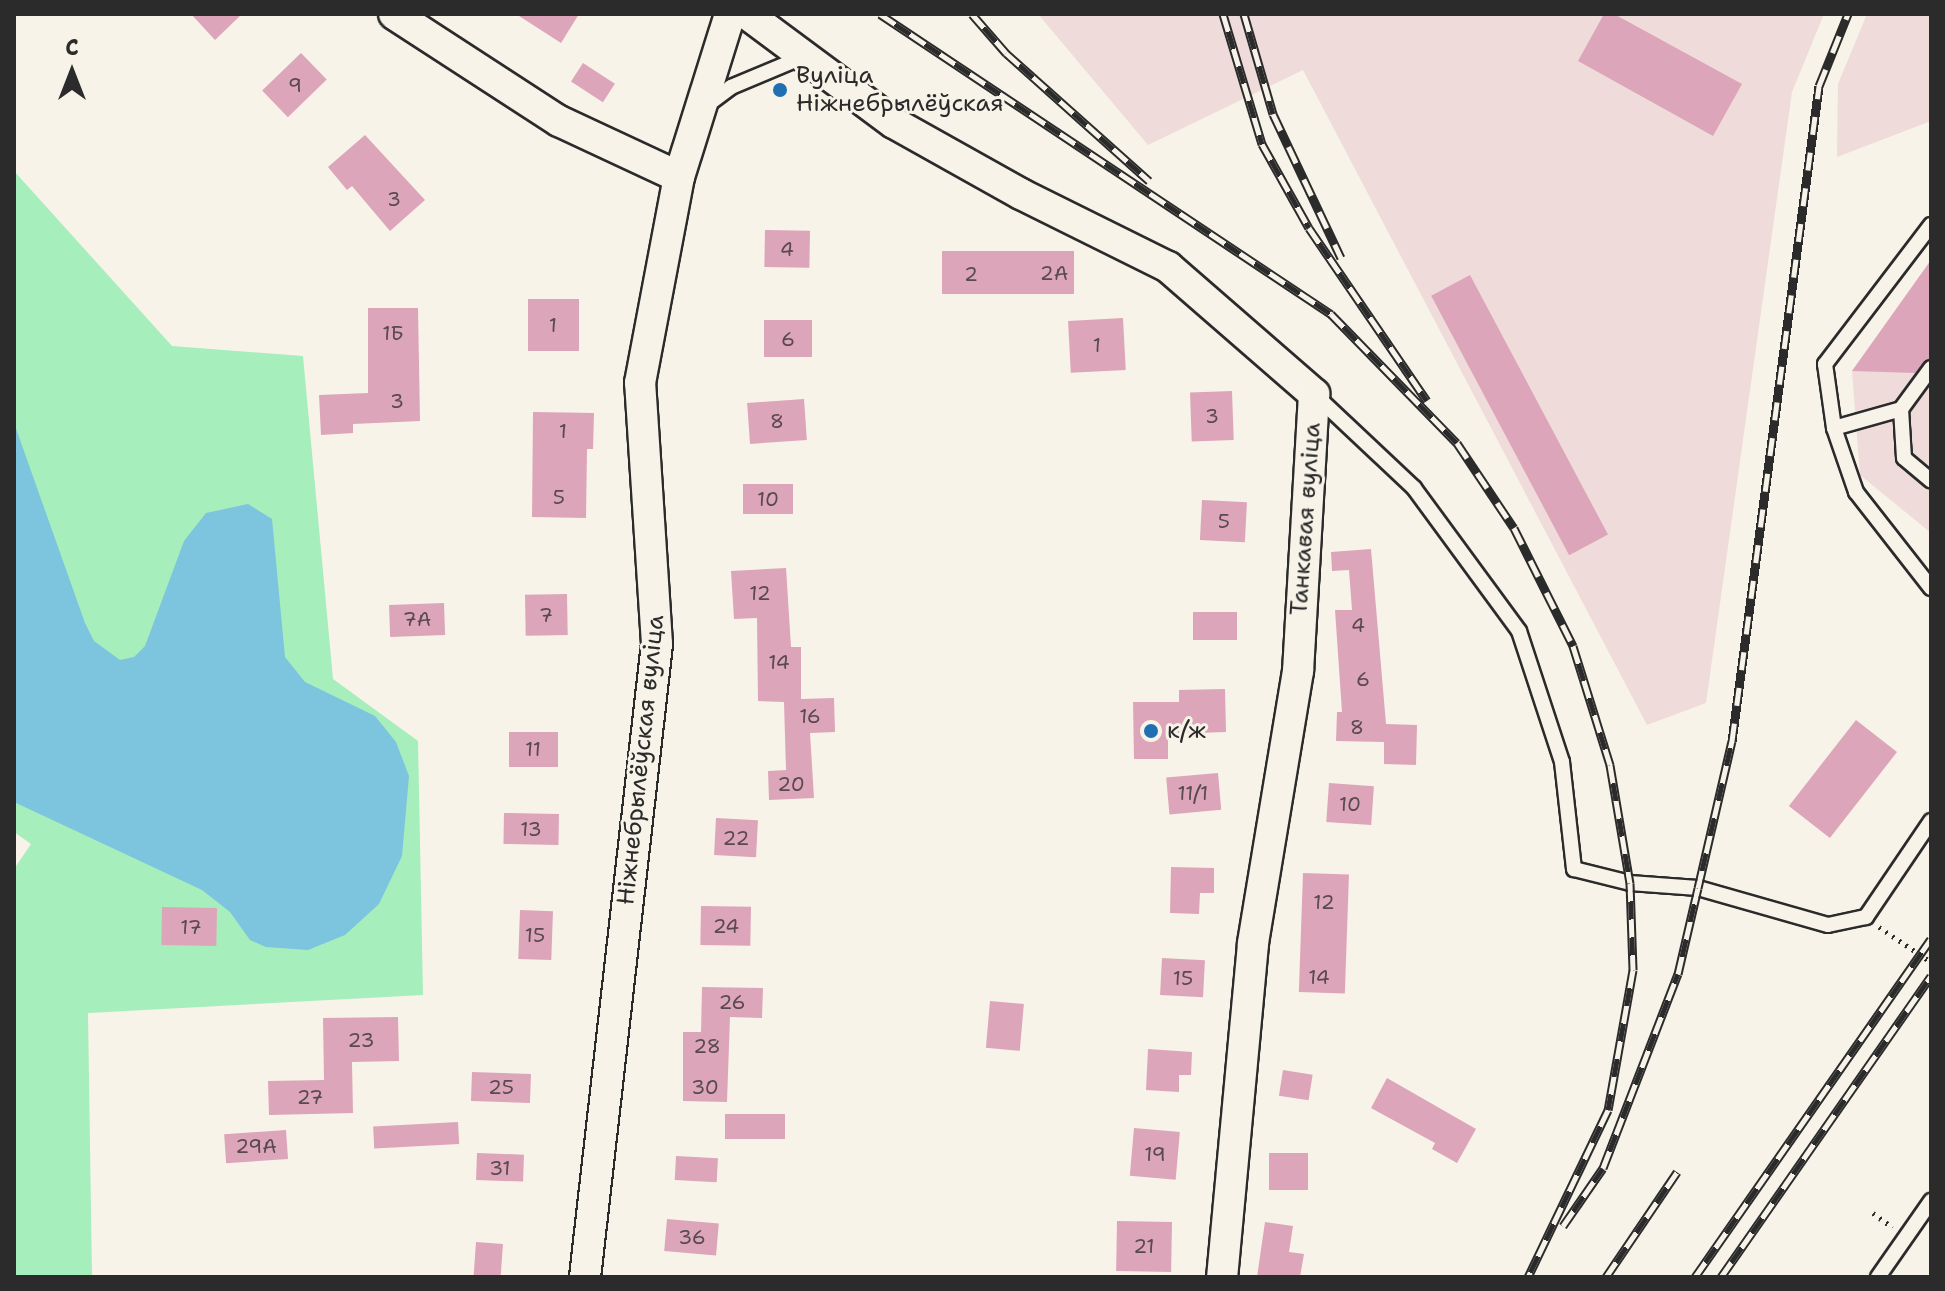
<!DOCTYPE html>
<meta charset="utf-8">
<style>
body{margin:0}
#map{position:relative;width:1945px;height:1291px;overflow:hidden;background:#f7f3e8;font-family:"Shantell Sans",sans-serif}
div>[style]{position:absolute}
.built>*{inset:0;background:#efdcda}
.green>*{inset:0;background:#a6eebb}
.water>*{inset:0;background:#7dc4de}
.building>*{inset:0;background:#dda5b9;transform-origin:0 0}
.path>*{height:5px;margin-top:-2.5px;transform-origin:0;background:repeating-linear-gradient(90deg,#2b2b2b 0 2px,transparent 0 8px)}
.roads{filter:drop-shadow(2px 0 #2b2b2b) drop-shadow(-2px 0 #2b2b2b) drop-shadow(0 2px #2b2b2b) drop-shadow(0 -2px #2b2b2b)}
.service>*{height:14px;margin:-7px;padding:0 7px;transform-origin:7px;border-radius:7px;background:#f7f3e8}
.minor>*{height:30px;margin:-15px;padding:0 15px;transform-origin:15px;border-radius:15px;background:#f7f3e8}
.rail>*{height:9px;margin-top:-4.5px;transform-origin:0;background:repeating-linear-gradient(90deg,#f7f3e8 0 18px,#2b2b2b 0 36px);box-sizing:border-box;border-block:2px solid #2b2b2b}
.dots>*{width:22px;height:22px;translate:-50% -50%;box-sizing:border-box;border:4px solid #f7f3e8;border-radius:50%}
span{translate:-50% -50%;white-space:nowrap;text-align:center;line-height:1.15;-webkit-text-stroke:6px #f7f3e8;paint-order:stroke}
.number-label{font-size:20px;color:#584a4e}
.number-label span{-webkit-text-stroke-width:0}
.poi-label{font-size:24px;color:#2b2b2b}
.left{translate:0 -50%;text-align:left}
.street-label{font-size:24px;color:#2b2b2b}
.frame{position:absolute;inset:0;border:16px solid #2b2b2b;pointer-events:none}
.north{position:absolute;left:32px;top:32px;width:80px;height:80px;-webkit-text-stroke:6px #f7f3e8;paint-order:stroke;rotate:0deg;font-size:22px;font-weight:700;line-height:32px;text-align:center;color:#2b2b2b}
.north::after{content:'';display:block;margin:auto;width:28px;height:36px;background:#2b2b2b;clip-path:polygon(50% 0,100% 100%,50% 72%,0 100%)}
</style>
<div id="map">
<div class="built">
<i style="clip-path:polygon(1038px 14px,1824px 14px,1792px 92px,1706px 703px,1647px 725px,1303px 70px,1148px 145px)"></i>
<i style="clip-path:polygon(1867px 14px,1931px 14px,1931px 121px,1837px 157px,1838px 84px)"></i>
<i style="clip-path:polygon(1931px 260px,1931px 533px,1860px 475px,1852px 371px)"></i>
</div>
<div class="green">
<i style="clip-path:polygon(14px 171px,172px 346px,303px 356px,333px 679px,418px 741px,423px 995px,88px 1013px,92px 1277px,14px 1277px,14px 869px,31px 844px,14px 832px)"></i>
</div>
<div class="water">
<i style="clip-path:polygon(14px 423px,85px 623px,94px 641px,120px 660px,134px 657px,145px 646px,184px 541px,206px 513px,248px 504px,272px 519px,285px 657px,305px 682px,375px 716px,396px 742px,409px 776px,402px 856px,379px 904px,345px 935px,308px 950px,266px 947px,250px 940px,230px 912px,202px 890px,14px 802px)"></i>
</div>
<div class="building">
<i style="clip-path:polygon(191px 14px,242px 14px,215px 40px)"></i>
<i style="clip-path:polygon(516px 14px,579px 14px,561px 43px)"></i>
<i style="clip-path:polygon(1604px 14px,1614px 14px,1742px 84px,1713px 136px,1578px 61px)"></i>
<i style="left:301px;top:53px;width:37px;height:54px;rotate:46deg"></i>
<i style="left:583px;top:63px;width:38px;height:22px;rotate:33deg"></i>
<i style="clip-path:polygon(365px 135px,425px 200px,390px 231px,352px 186px,347px 190px,328px 167px)"></i>
<i style="left:765px;top:230px;width:45px;height:37px;rotate:1deg"></i>
<i style="left:942px;top:251px;width:132px;height:43px"></i>
<i style="clip-path:polygon(1931px 260px,1931px 358px,1915px 373px,1852px 371px)"></i>
<i style="left:1470px;top:275px;width:294px;height:44px;rotate:62deg"></i>
<i style="left:528px;top:299px;width:51px;height:52px"></i>
<i style="clip-path:polygon(368px 308px,418px 308px,420px 421px,353px 424px,353px 433px,321px 435px,319px 395px,368px 393px)"></i>
<i style="left:1123px;top:318px;width:52px;height:55px;rotate:87deg"></i>
<i style="left:764px;top:320px;width:48px;height:37px"></i>
<i style="left:1232px;top:391px;width:49px;height:42px;rotate:88deg"></i>
<i style="left:804px;top:399px;width:41px;height:57px;rotate:86deg"></i>
<i style="clip-path:polygon(533px 412px,594px 413px,593px 449px,587px 449px,586px 518px,532px 517px)"></i>
<i style="left:743px;top:484px;width:50px;height:30px"></i>
<i style="left:1202px;top:500px;width:45px;height:40px;rotate:3deg"></i>
<i style="clip-path:polygon(1371px 549px,1386px 724px,1417px 725px,1416px 765px,1384px 764px,1384px 742px,1336px 741px,1337px 712px,1342px 712px,1335px 610px,1352px 610px,1349px 570px,1332px 571px,1331px 552px)"></i>
<i style="clip-path:polygon(786px 568px,791px 647px,801px 647px,801px 699px,834px 698px,835px 732px,810px 733px,814px 798px,769px 800px,768px 771px,786px 770px,784px 702px,758px 701px,757px 618px,734px 619px,731px 571px)"></i>
<i style="left:567px;top:594px;width:41px;height:42px;rotate:89deg"></i>
<i style="left:444px;top:603px;width:32px;height:55px;rotate:88deg"></i>
<i style="left:1237px;top:612px;width:28px;height:44px;rotate:90deg"></i>
<i style="clip-path:polygon(1225px 689px,1226px 732px,1168px 734px,1168px 759px,1134px 759px,1133px 702px,1179px 702px,1179px 690px)"></i>
<i style="left:1856px;top:720px;width:52px;height:109px;rotate:38deg"></i>
<i style="left:509px;top:732px;width:49px;height:35px"></i>
<i style="left:1218px;top:773px;width:37px;height:52px;rotate:85deg"></i>
<i style="left:1329px;top:783px;width:45px;height:39px;rotate:4deg"></i>
<i style="left:504px;top:813px;width:55px;height:31px;rotate:1deg"></i>
<i style="left:716px;top:818px;width:42px;height:37px;rotate:3deg"></i>
<i style="clip-path:polygon(1171px 867px,1214px 868px,1214px 893px,1200px 893px,1199px 914px,1170px 913px)"></i>
<i style="left:1303px;top:873px;width:46px;height:119px;rotate:2deg"></i>
<i style="left:701px;top:906px;width:50px;height:39px;rotate:1deg"></i>
<i style="left:162px;top:907px;width:55px;height:38px;rotate:1deg"></i>
<i style="left:520px;top:910px;width:33px;height:49px;rotate:2deg"></i>
<i style="left:1162px;top:958px;width:43px;height:37px;rotate:3deg"></i>
<i style="clip-path:polygon(702px 987px,763px 988px,762px 1018px,730px 1017px,727px 1102px,683px 1101px,683px 1032px,701px 1032px)"></i>
<i style="left:990px;top:1001px;width:34px;height:47px;rotate:5deg"></i>
<i style="clip-path:polygon(398px 1017px,399px 1061px,352px 1062px,353px 1113px,269px 1115px,268px 1081px,324px 1080px,323px 1018px)"></i>
<i style="clip-path:polygon(1148px 1049px,1192px 1052px,1191px 1075px,1179px 1075px,1179px 1092px,1146px 1090px)"></i>
<i style="left:1283px;top:1070px;width:30px;height:26px;rotate:9deg"></i>
<i style="left:472px;top:1072px;width:59px;height:29px;rotate:2deg"></i>
<i style="clip-path:polygon(1387px 1078px,1476px 1129px,1457px 1163px,1432px 1149px,1435px 1143px,1371px 1108px)"></i>
<i style="left:785px;top:1114px;width:25px;height:60px;rotate:90deg"></i>
<i style="left:458px;top:1122px;width:22px;height:85px;rotate:87deg"></i>
<i style="left:1134px;top:1128px;width:46px;height:48px;rotate:5deg"></i>
<i style="left:286px;top:1130px;width:29px;height:62px;rotate:86deg"></i>
<i style="left:477px;top:1153px;width:47px;height:27px;rotate:2deg"></i>
<i style="left:1269px;top:1153px;width:39px;height:37px"></i>
<i style="left:676px;top:1156px;width:42px;height:24px;rotate:3deg"></i>
<i style="left:667px;top:1219px;width:52px;height:32px;rotate:5deg"></i>
<i style="left:1117px;top:1221px;width:55px;height:50px;rotate:1deg"></i>
<i style="clip-path:polygon(1265px 1222px,1293px 1226px,1289px 1252px,1304px 1254px,1300px 1277px,1257px 1277px)"></i>
<i style="left:476px;top:1242px;width:27px;height:35px;rotate:4deg"></i>
</div>
<div class="path">
<i style="left:1879px;top:927px;width:63px;rotate:33.9deg"></i>
<i style="left:1873px;top:1213px;width:24px;rotate:36deg"></i>
</div>
<div class="roads">
<div class="service">
<i style="left:706px;top:106px;width:31px;rotate:-37deg"></i>
<i style="left:731px;top:87px;width:80px;rotate:-22.7deg"></i>
<i style="left:1931px;top:225px;width:175px;rotate:127.3deg"></i>
<i style="left:1825px;top:364px;width:65px;rotate:82deg"></i>
<i style="left:1834px;top:428px;width:68px;rotate:71deg"></i>
<i style="left:1856px;top:492px;width:122px;rotate:52deg"></i>
<i style="left:1314px;top:394px;width:137px;rotate:43.2deg"></i>
<i style="left:1414px;top:488px;width:177px;rotate:53.7deg"></i>
<i style="left:1519px;top:631px;width:138px;rotate:71.8deg"></i>
<i style="left:1562px;top:762px;width:108px;rotate:83.6deg"></i>
<i style="left:1574px;top:869px;width:58px;rotate:14deg"></i>
<i style="left:1630px;top:883px;width:68px;rotate:4.2deg"></i>
<i style="left:1698px;top:888px;width:135px;rotate:15.9deg"></i>
<i style="left:1828px;top:925px;width:39px;rotate:-12deg"></i>
<i style="left:1866px;top:917px;width:116px;rotate:-55.9deg"></i>
<i style="left:1901px;top:409px;width:49px;rotate:86.5deg"></i>
<i style="left:1904px;top:458px;width:35px;rotate:40deg"></i>
<i style="left:1834px;top:428px;width:70px;rotate:-15.8deg"></i>
<i style="left:1901px;top:409px;width:51px;rotate:-53.8deg"></i>
<i style="left:1878px;top:1277px;width:93px;rotate:-55.1deg"></i>
</div>
<div class="minor">
<i style="left:394px;top:14px;width:197px;rotate:33deg"></i>
<i style="left:559px;top:121px;width:132px;rotate:25deg"></i>
<i style="left:747px;top:14px;width:183px;rotate:36.6deg"></i>
<i style="left:894px;top:123px;width:145px;rotate:29.2deg"></i>
<i style="left:1021px;top:194px;width:164px;rotate:26.4deg"></i>
<i style="left:1168px;top:267px;width:194px;rotate:41deg"></i>
<i style="left:1314px;top:394px;width:277px;rotate:93.3deg"></i>
<i style="left:1298px;top:671px;width:277px;rotate:99.4deg"></i>
<i style="left:1253px;top:944px;width:334px;rotate:95.3deg"></i>
<i style="left:585px;top:1277px;width:637px;rotate:-83.51deg"></i>
<i style="left:657px;top:644px;width:262px;rotate:-93.7deg"></i>
<i style="left:640px;top:383px;width:210px;rotate:-79.3deg"></i>
<i style="left:679px;top:177px;width:171px;rotate:-72.6deg"></i>
</div>
</div>
<div class="rail">
<i style="left:880px;top:14px;width:542px;rotate:33.63deg"></i>
<i style="left:1331px;top:314px;width:180px;rotate:45.7deg"></i>
<i style="left:1457px;top:443px;width:102px;rotate:56.2deg"></i>
<i style="left:1514px;top:528px;width:132px;rotate:63.4deg"></i>
<i style="left:1573px;top:646px;width:125px;rotate:72.7deg"></i>
<i style="left:1610px;top:765px;width:120px;rotate:80.4deg"></i>
<i style="left:1630px;top:883px;width:87px;rotate:88deg"></i>
<i style="left:1633px;top:970px;width:142px;rotate:100.1deg"></i>
<i style="left:1608px;top:1110px;width:185px;rotate:115.6deg"></i>
<i style="left:972px;top:14px;width:52px;rotate:48.9deg"></i>
<i style="left:1006px;top:53px;width:192px;rotate:41.8deg"></i>
<i style="left:1223px;top:14px;width:136px;rotate:73.3deg"></i>
<i style="left:1262px;top:144px;width:96px;rotate:60.8deg"></i>
<i style="left:1309px;top:228px;width:209px;rotate:55.7deg"></i>
<i style="left:1244px;top:14px;width:104px;rotate:73.8deg"></i>
<i style="left:1273px;top:114px;width:159px;rotate:64.7deg"></i>
<i style="left:1563px;top:1226px;width:70px;rotate:-55.4deg"></i>
<i style="left:1603px;top:1168px;width:208px;rotate:-68.9deg"></i>
<i style="left:1678px;top:974px;width:88px;rotate:-76.9deg"></i>
<i style="left:1698px;top:888px;width:151px;rotate:-77deg"></i>
<i style="left:1732px;top:741px;width:661px;rotate:-82.43deg"></i>
<i style="left:1819px;top:86px;width:78px;rotate:-68.1deg"></i>
<i style="left:1606px;top:1277px;width:127px;rotate:-55.9deg"></i>
<i style="left:1695px;top:1277px;width:412px;rotate:-55.1deg"></i>
<i style="left:1721px;top:1277px;width:367px;rotate:-55.1deg"></i>
</div>
<div class="dots">
<i style="left:780px;top:90px;background:#1f6fb2"></i>
<i style="left:1151px;top:731px;background:#1f6fb2"></i>
</div>
<div class="number-label">
<span style="left:295px;top:85px">9</span>
<span style="left:394px;top:199px">3</span>
<span style="left:787px;top:249px">4</span>
<span style="left:1054px;top:273px">2А</span>
<span style="left:971px;top:274px">2</span>
<span style="left:553px;top:325px">1</span>
<span style="left:393px;top:333px">1Б</span>
<span style="left:788px;top:339px">6</span>
<span style="left:1097px;top:345px">1</span>
<span style="left:397px;top:401px">3</span>
<span style="left:1212px;top:416px">3</span>
<span style="left:777px;top:421px">8</span>
<span style="left:563px;top:431px">1</span>
<span style="left:559px;top:497px">5</span>
<span style="left:768px;top:499px">10</span>
<span style="left:1224px;top:521px">5</span>
<span style="left:760px;top:593px">12</span>
<span style="left:546px;top:615px">7</span>
<span style="left:417px;top:619px">7А</span>
<span style="left:1358px;top:625px">4</span>
<span style="left:779px;top:662px">14</span>
<span style="left:1363px;top:679px">6</span>
<span style="left:810px;top:716px">16</span>
<span style="left:1357px;top:727px">8</span>
<span style="left:533px;top:749px">11</span>
<span style="left:791px;top:784px">20</span>
<span style="left:1193px;top:793px">11/1</span>
<span style="left:1350px;top:804px">10</span>
<span style="left:531px;top:829px">13</span>
<span style="left:736px;top:838px">22</span>
<span style="left:1324px;top:902px">12</span>
<span style="left:726px;top:926px">24</span>
<span style="left:191px;top:927px">17</span>
<span style="left:535px;top:935px">15</span>
<span style="left:1319px;top:977px">14</span>
<span style="left:1183px;top:978px">15</span>
<span style="left:732px;top:1002px">26</span>
<span style="left:361px;top:1040px">23</span>
<span style="left:707px;top:1046px">28</span>
<span style="left:501px;top:1087px">25</span>
<span style="left:705px;top:1087px">30</span>
<span style="left:310px;top:1097px">27</span>
<span style="left:256px;top:1146px">29А</span>
<span style="left:1155px;top:1154px">19</span>
<span style="left:500px;top:1168px">31</span>
<span style="left:692px;top:1237px">36</span>
<span style="left:1144px;top:1246px">21</span>
</div>
<div class="poi-label">
<span class="left" style="left:796px;top:90px">Вуліца<br>Ніжнебрылёўская</span>
<span class="left" style="left:1167px;top:731px">к/ж</span>
</div>
<div class="street-label">
<span style="left:1306px;top:519px;rotate:-86deg">Танкавая вуліца</span>
<span style="left:641px;top:760px;rotate:-84deg">Ніжнебрылёўская вуліца</span>
</div>
<div class="frame"></div>
<div class="north">С</div>
</div>
